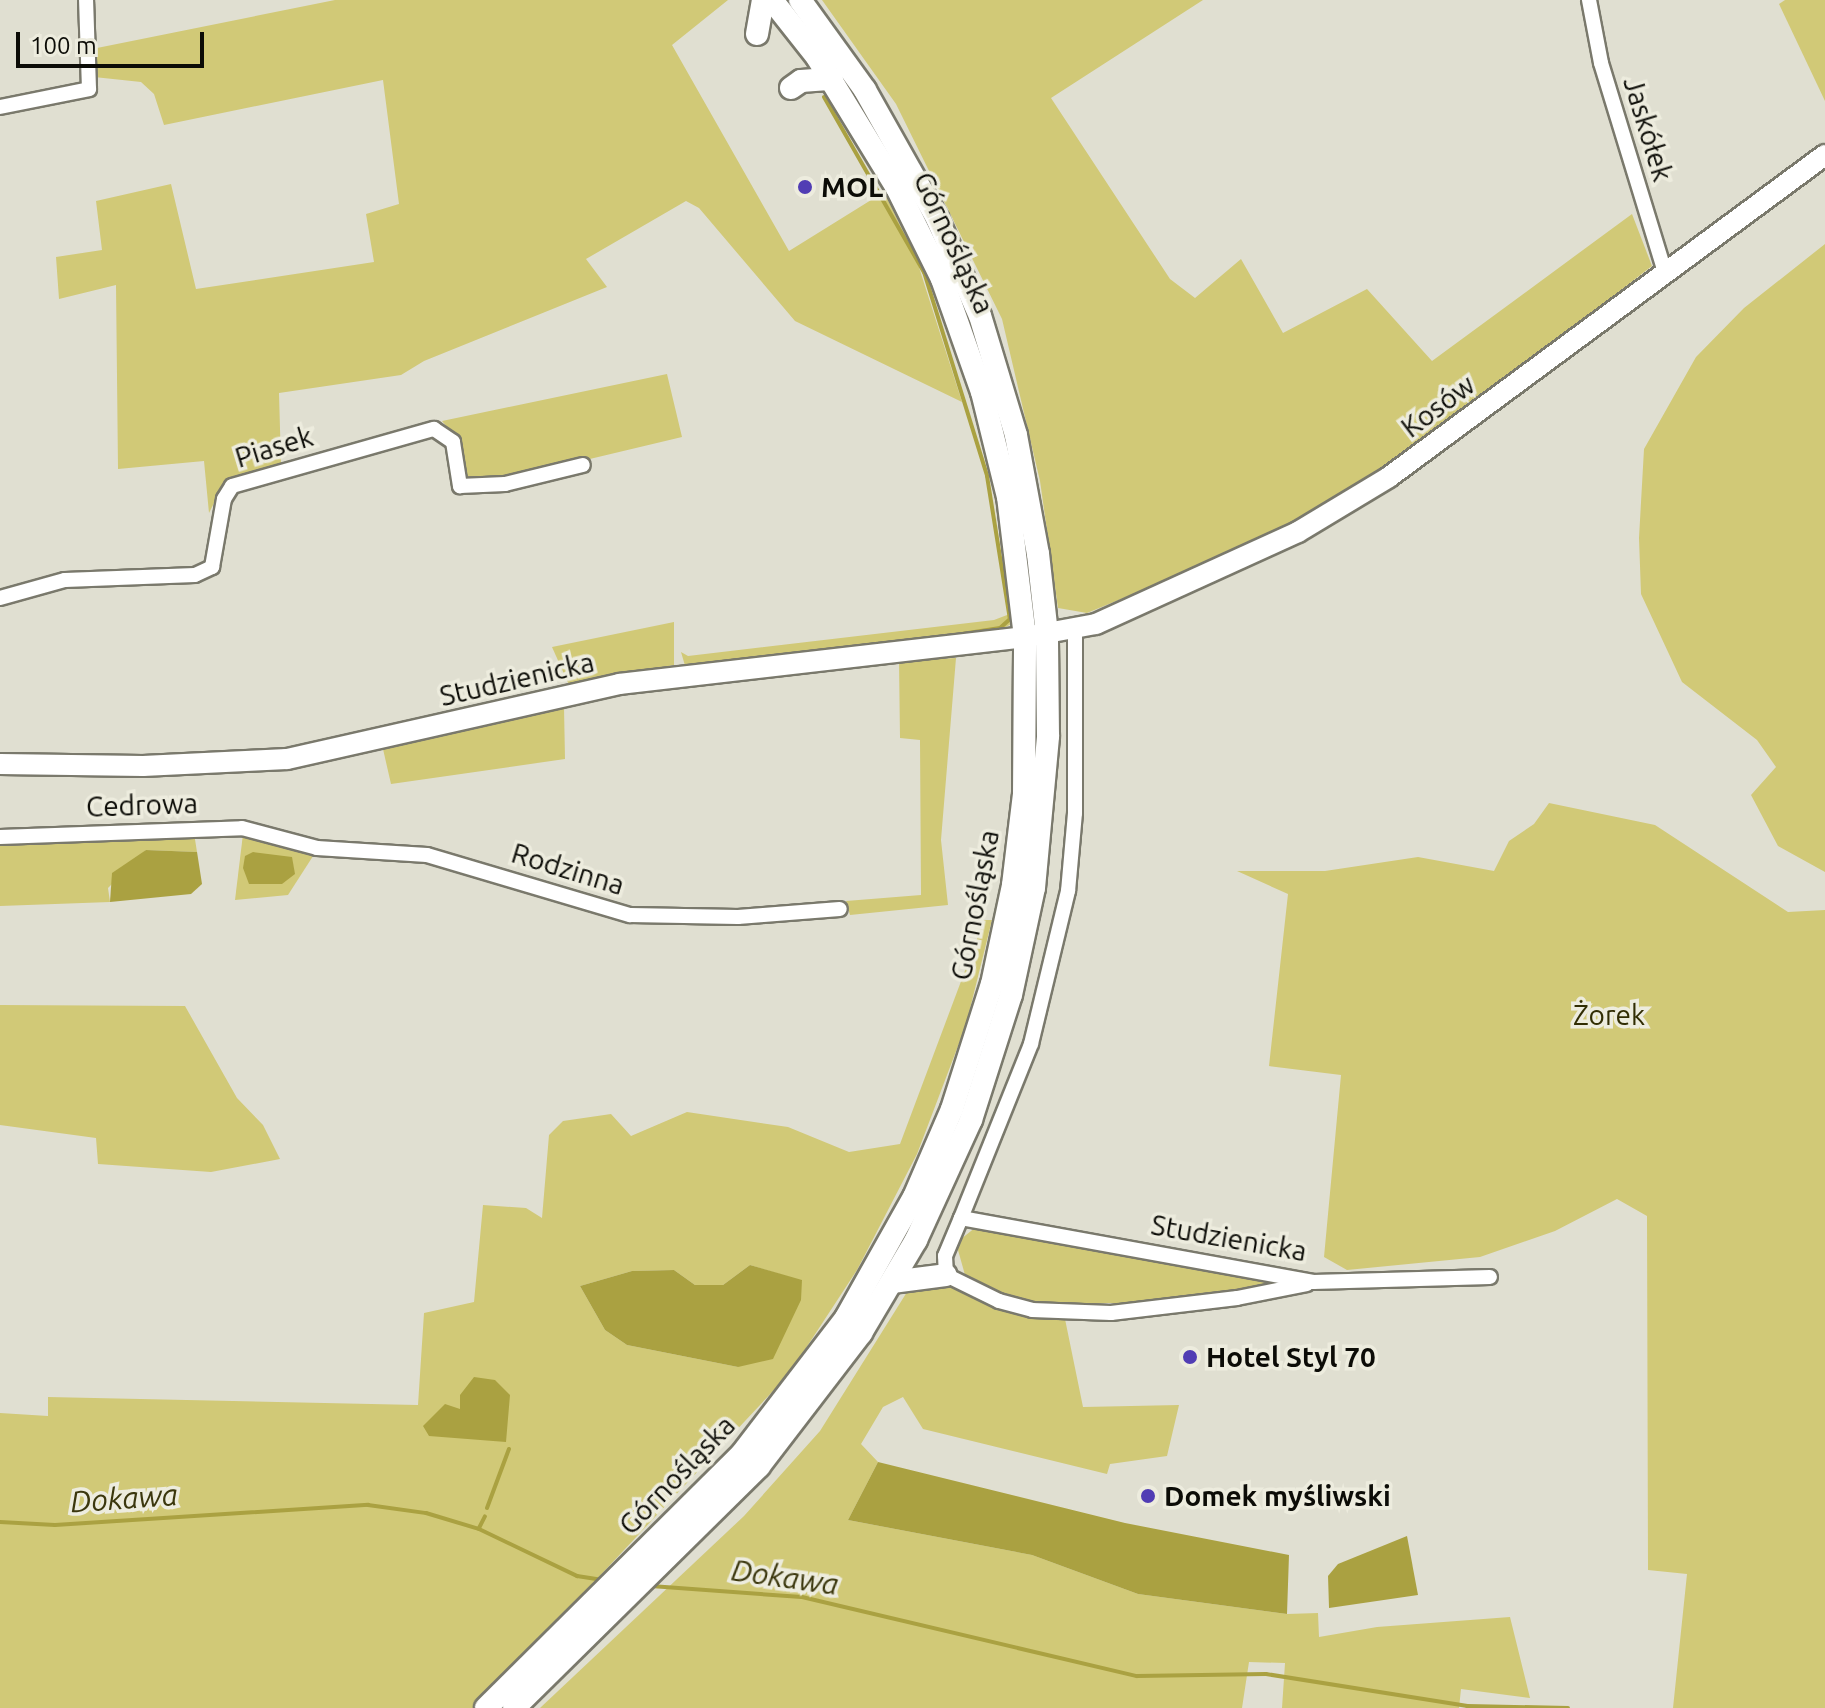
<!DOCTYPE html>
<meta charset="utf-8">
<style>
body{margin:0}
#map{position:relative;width:1825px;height:1708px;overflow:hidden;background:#e0dfd1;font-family:Ubuntu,sans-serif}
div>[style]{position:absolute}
.green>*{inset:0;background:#d1c977}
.water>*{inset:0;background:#aaa141}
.stream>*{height:4px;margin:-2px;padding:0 2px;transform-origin:2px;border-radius:2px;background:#aaa141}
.roads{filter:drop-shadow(2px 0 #7a796c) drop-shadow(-2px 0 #7a796c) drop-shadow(0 2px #7a796c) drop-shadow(0 -2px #7a796c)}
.street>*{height:14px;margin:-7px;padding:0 7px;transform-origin:7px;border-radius:7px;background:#fff}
.secondary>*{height:20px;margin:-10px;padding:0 10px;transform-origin:10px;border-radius:10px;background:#fff}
.primary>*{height:22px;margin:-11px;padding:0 11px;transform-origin:11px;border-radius:11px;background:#fff}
.dots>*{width:22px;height:22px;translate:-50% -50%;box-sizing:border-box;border:4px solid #edecde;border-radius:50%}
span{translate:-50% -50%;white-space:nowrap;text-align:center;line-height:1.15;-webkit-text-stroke:7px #edecde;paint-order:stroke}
.street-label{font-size:28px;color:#0c0c07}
.poi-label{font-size:28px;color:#0c0c07;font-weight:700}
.left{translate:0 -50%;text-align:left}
.park-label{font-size:28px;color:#312d03}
.water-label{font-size:30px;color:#3b370d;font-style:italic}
.scale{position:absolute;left:16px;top:32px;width:188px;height:36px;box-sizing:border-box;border:4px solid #0c0c07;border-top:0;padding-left:10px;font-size:24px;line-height:28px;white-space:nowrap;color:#0c0c07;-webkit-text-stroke:6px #edecde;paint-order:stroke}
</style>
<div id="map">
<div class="green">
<i style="clip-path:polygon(335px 0,728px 0,672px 45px,789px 251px,884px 192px,916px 258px,962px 402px,795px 321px,699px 208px,686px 201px,586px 259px,607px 287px,424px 361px,401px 375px,279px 393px,281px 464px,226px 479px,209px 513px,204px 461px,118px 469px,116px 285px,59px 299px,56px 257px,102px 250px,96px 201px,171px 184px,196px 289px,374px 262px,366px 214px,399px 204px,383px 80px,164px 125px,154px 94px,141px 82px,94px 77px,92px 49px)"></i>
<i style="clip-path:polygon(822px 0,1203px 0,1051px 98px,1170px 279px,1195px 298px,1241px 259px,1283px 333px,1367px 289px,1432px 361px,1632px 214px,1652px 266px,1335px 511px,1087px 613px,1058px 608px,1040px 481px,1002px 319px,896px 104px)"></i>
<i style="clip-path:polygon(1785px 0,1825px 0,1825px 101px,1779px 4px)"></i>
<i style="clip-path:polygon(1825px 244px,1825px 872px,1778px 846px,1751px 795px,1776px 767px,1757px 740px,1682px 682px,1641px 594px,1639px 538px,1644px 449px,1696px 357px,1744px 308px)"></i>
<i style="clip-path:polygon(667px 374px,682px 437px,489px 483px,468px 483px,460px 442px,442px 421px)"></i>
<i style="clip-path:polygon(1015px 612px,1013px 623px,999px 631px,686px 669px,681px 652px,688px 656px,994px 620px)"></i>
<i style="clip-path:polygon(674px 622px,674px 665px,569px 685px,552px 647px)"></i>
<i style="clip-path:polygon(956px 658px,941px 840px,948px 905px,850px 915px,846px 901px,921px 895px,920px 740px,900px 738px,899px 661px)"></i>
<i style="clip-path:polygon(564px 707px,565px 759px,391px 784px,383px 749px)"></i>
<i style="clip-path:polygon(1549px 803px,1655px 825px,1788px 912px,1825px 910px,1825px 1708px,1673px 1708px,1687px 1574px,1648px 1570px,1647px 1216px,1617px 1199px,1555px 1231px,1480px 1257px,1347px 1270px,1324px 1257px,1341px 1075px,1269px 1066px,1288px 894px,1237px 871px,1325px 871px,1418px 857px,1494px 871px,1509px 841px,1534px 824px)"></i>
<i style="clip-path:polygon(194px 833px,197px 852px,146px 850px,108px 888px,110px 902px,0 906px,0 843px)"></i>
<i style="clip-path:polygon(243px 834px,315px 853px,288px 895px,235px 900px)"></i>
<i style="clip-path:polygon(evenodd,984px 920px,992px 920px,966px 1025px,917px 1154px,857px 1270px,789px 1374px,476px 1708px,0 1708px,0 1413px,48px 1416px,48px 1397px,418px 1405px,424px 1313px,474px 1302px,483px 1205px,526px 1208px,542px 1218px,549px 1135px,563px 1121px,611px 1114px,631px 1136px,687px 1112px,788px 1127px,849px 1152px,900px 1144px,984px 920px,750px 1265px,802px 1281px,738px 1367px,627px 1345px,605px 1330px,580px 1286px,632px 1271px,674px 1270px,695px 1285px,723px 1285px,750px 1265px)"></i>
<i style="clip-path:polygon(0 1005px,185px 1006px,237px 1098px,263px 1125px,280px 1159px,211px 1172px,98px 1164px,96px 1138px,0 1125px)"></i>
<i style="clip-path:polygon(976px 1227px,1287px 1282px,1140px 1303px,1039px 1303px,989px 1290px,965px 1275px,956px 1243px)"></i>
<i style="clip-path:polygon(941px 1283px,1005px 1311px,1065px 1319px,1083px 1407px,1179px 1405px,1167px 1456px,1110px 1464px,1107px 1474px,923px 1429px,903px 1397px,883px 1407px,861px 1444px,878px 1462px,848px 1520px,1032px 1555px,1138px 1594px,1287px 1614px,1318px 1613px,1319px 1637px,1377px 1627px,1510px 1617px,1530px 1698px,1461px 1689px,1459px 1708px,1282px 1708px,1285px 1663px,1249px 1662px,1242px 1708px,540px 1708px,744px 1516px,820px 1431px,907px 1292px)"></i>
</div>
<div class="water">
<i style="clip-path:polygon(146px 850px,197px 852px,202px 884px,191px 894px,110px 902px,112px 873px)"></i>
<i style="clip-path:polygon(253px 852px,292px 857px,295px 874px,282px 884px,249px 884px,243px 868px,245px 856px)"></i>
<i style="clip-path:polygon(750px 1265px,802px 1280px,801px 1300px,773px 1359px,738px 1367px,627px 1345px,605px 1330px,580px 1286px,632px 1271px,674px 1270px,695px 1285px,723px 1285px)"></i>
<i style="clip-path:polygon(474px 1377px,495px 1380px,510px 1395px,506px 1442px,429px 1436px,423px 1426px,445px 1404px,460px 1409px,460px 1395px)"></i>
<i style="clip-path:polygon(878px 1462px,1125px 1523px,1289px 1555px,1287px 1614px,1138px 1594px,1032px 1555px,848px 1520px)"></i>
<i style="clip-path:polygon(1407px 1536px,1418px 1595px,1329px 1608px,1328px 1576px,1338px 1564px)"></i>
</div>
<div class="stream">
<i style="left:824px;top:97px;width:202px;rotate:60.3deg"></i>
<i style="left:924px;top:272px;width:214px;rotate:72.8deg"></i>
<i style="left:987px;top:476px;width:145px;rotate:80.9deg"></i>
<i style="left:1010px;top:619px;width:13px;rotate:138deg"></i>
<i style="left:1000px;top:628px;width:37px;rotate:171deg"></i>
<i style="left:569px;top:685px;width:11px;rotate:-10deg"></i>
<i style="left:487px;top:1508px;width:63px;rotate:-69.6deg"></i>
<i style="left:0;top:1522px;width:55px;rotate:3.1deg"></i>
<i style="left:55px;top:1525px;width:314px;rotate:-3.7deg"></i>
<i style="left:368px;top:1505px;width:59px;rotate:7.9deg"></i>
<i style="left:426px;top:1513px;width:55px;rotate:16.8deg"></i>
<i style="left:479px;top:1529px;width:109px;rotate:25.6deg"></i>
<i style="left:577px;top:1576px;width:26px;rotate:9deg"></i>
<i style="left:479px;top:1528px;width:13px;rotate:-63deg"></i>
<i style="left:651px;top:1586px;width:151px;rotate:4.2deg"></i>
<i style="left:802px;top:1597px;width:344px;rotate:13.3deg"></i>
<i style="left:1137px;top:1676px;width:129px;rotate:-0.9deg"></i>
<i style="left:1266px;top:1674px;width:204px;rotate:9deg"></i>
<i style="left:1467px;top:1706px;width:101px;rotate:1.1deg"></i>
</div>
<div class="roads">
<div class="street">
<i style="left:1589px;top:0;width:64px;rotate:79.2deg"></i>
<i style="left:1601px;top:63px;width:219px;rotate:73deg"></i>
<i style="left:0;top:107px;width:91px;rotate:-11.4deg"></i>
<i style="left:89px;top:89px;width:89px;rotate:-91.9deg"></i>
<i style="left:0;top:598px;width:67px;rotate:-15.5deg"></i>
<i style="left:65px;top:580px;width:130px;rotate:-2.2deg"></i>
<i style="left:195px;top:575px;width:19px;rotate:-25deg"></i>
<i style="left:212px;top:567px;width:69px;rotate:-80deg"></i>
<i style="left:224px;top:499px;width:15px;rotate:-58deg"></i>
<i style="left:232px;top:486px;width:210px;rotate:-15.8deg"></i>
<i style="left:434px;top:429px;width:23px;rotate:34deg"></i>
<i style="left:453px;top:442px;width:45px;rotate:81deg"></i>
<i style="left:460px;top:486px;width:45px;rotate:-2.5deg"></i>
<i style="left:505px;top:484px;width:80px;rotate:-13.7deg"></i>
<i style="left:1075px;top:630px;width:183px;rotate:90deg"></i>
<i style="left:1075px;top:813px;width:78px;rotate:95.1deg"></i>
<i style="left:1068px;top:891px;width:157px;rotate:103.6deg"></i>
<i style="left:1031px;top:1044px;width:188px;rotate:111.9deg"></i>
<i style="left:961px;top:1218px;width:358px;rotate:10.3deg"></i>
<i style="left:1313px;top:1282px;width:177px;rotate:-1.6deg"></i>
<i style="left:0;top:837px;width:242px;rotate:-2.1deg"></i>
<i style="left:242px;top:828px;width:78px;rotate:14.9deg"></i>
<i style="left:317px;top:848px;width:110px;rotate:3.6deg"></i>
<i style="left:427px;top:855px;width:212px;rotate:16.5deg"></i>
<i style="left:630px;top:915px;width:108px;rotate:1.1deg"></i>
<i style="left:738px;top:917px;width:102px;rotate:-4.5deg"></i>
<i style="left:961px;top:1218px;width:41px;rotate:112.8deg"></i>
<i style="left:945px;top:1256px;width:19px;rotate:87deg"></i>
<i style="left:946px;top:1275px;width:59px;rotate:26.1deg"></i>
<i style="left:999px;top:1301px;width:34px;rotate:15deg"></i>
<i style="left:1032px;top:1310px;width:79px;rotate:2.2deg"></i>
<i style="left:1111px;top:1313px;width:127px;rotate:-6.8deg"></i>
<i style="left:1237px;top:1298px;width:71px;rotate:-11.3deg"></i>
</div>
<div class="secondary">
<i style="left:0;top:764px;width:143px;rotate:0.8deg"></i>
<i style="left:143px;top:766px;width:144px;rotate:-2.8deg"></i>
<i style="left:287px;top:759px;width:340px;rotate:-12.7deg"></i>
<i style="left:619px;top:684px;width:409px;rotate:-6.6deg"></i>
<i style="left:1025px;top:637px;width:72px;rotate:-10.4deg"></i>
<i style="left:1096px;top:624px;width:222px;rotate:-24.5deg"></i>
<i style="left:1298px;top:532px;width:106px;rotate:-31.1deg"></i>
<i style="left:1389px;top:477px;width:542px;rotate:-36.45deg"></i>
</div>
<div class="primary">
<i style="left:757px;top:34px;width:35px;rotate:-80deg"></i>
<i style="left:791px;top:88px;width:12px;rotate:-35deg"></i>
<i style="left:801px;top:81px;width:31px;rotate:-4deg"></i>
<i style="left:892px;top:1282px;width:54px;rotate:-7.4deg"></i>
<i style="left:486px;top:1708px;width:359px;rotate:-44.8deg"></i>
<i style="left:741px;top:1455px;width:173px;rotate:-52.5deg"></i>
<i style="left:846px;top:1318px;width:139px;rotate:-60.7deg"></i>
<i style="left:914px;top:1197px;width:96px;rotate:-66.6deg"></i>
<i style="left:952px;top:1109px;width:131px;rotate:-72.3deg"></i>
<i style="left:992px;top:984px;width:101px;rotate:-78deg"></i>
<i style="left:1013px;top:885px;width:92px;rotate:-83.1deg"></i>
<i style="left:1024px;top:794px;width:157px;rotate:-89.6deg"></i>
<i style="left:1025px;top:637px;width:141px;rotate:-96.9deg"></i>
<i style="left:1008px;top:497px;width:108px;rotate:-103.9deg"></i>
<i style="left:982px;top:392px;width:120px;rotate:-109.5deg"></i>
<i style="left:942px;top:279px;width:102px;rotate:-116.3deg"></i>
<i style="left:897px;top:188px;width:153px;rotate:-121.4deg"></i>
<i style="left:817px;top:57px;width:73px;rotate:-128.3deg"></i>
<i style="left:514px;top:1708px;width:344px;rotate:-44.6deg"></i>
<i style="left:759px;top:1466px;width:168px;rotate:-52.5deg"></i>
<i style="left:861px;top:1333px;width:108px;rotate:-59.4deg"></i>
<i style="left:916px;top:1240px;width:132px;rotate:-65.4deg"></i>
<i style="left:971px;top:1120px;width:131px;rotate:-72.3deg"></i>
<i style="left:1011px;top:995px;width:109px;rotate:-77.9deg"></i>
<i style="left:1034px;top:888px;width:153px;rotate:-84.7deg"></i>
<i style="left:1048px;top:736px;width:102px;rotate:-90.6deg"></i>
<i style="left:1047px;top:634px;width:81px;rotate:-96.4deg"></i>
<i style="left:1038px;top:554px;width:121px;rotate:-100.5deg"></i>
<i style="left:1016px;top:435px;width:124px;rotate:-106.8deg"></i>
<i style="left:980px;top:316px;width:107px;rotate:-113.7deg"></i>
<i style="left:937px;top:218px;width:147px;rotate:-119.4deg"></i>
<i style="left:865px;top:90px;width:111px;rotate:-125.8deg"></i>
</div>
</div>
<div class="dots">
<i style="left:805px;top:187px;background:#513db4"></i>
<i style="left:1190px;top:1357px;background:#513db4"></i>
<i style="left:1148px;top:1496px;background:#513db4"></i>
</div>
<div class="street-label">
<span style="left:1648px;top:129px;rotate:73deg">Jaskółek</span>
<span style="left:954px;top:243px;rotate:65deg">Górnośląska</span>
<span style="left:1438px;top:406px;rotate:-37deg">Kosów</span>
<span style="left:274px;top:447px;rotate:-17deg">Piasek</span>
<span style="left:517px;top:679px;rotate:-13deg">Studzienicka</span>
<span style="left:142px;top:805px;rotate:-2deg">Cedrowa</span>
<span style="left:568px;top:869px;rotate:17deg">Rodzinna</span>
<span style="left:975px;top:905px;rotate:-79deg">Górnośląska</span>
<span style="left:1229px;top:1238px;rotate:10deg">Studzienicka</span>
<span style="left:677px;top:1475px;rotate:-46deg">Górnośląska</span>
</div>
<div class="poi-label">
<span class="left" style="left:821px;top:187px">MOL</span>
<span class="left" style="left:1206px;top:1357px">Hotel Styl 70</span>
<span class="left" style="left:1164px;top:1496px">Domek myśliwski</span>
</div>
<div class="park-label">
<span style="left:1609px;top:1015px">Żorek</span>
</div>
<div class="water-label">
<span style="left:124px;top:1498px;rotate:-4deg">Dokawa</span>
<span style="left:785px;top:1577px;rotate:8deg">Dokawa</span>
</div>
<div class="scale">100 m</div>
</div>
